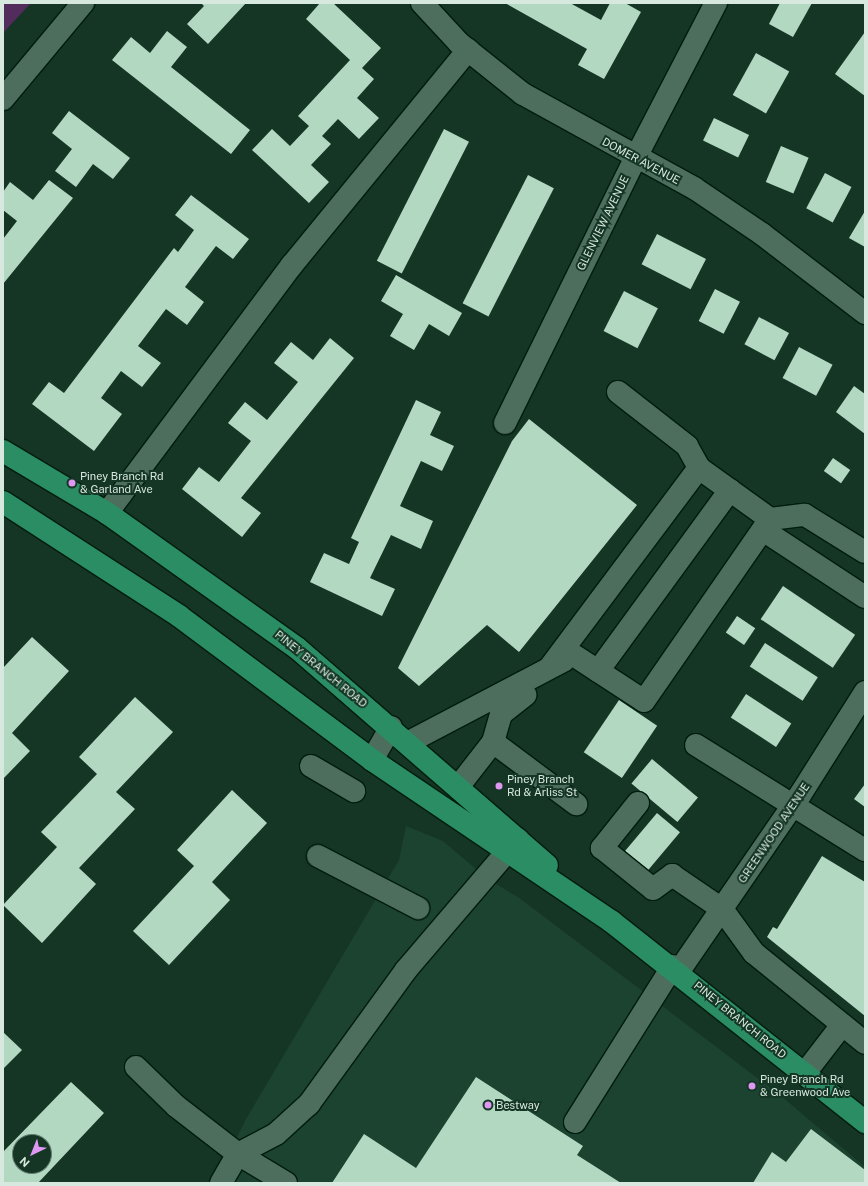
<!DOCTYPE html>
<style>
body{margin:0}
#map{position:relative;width:868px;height:1186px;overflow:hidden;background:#153525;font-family:"Public Sans",sans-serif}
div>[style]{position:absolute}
.built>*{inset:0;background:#1b4330}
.green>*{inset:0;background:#532c5e}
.building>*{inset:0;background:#b3d8c2;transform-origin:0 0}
.roads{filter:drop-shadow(1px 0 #001c0e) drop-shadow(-1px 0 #001c0e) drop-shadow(0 1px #001c0e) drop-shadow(0 -1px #001c0e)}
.minor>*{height:22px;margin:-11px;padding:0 11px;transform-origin:11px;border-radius:11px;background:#4d6e5c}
.major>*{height:22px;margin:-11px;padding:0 11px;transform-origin:11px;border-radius:11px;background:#2b8d64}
.dots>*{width:11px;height:11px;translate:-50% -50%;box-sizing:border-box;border:2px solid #153525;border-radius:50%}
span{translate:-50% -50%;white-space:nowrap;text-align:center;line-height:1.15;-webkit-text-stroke:4px #153525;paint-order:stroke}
.street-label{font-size:11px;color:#d7e9de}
.poi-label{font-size:11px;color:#d7e9de}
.left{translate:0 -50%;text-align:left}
.frame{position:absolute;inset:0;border:4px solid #d7e9de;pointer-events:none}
.north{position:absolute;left:12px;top:1134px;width:40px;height:40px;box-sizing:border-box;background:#153525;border:1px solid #637d6f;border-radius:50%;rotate:223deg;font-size:11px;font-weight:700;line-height:16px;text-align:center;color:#d7e9de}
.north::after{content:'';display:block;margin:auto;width:14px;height:18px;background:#de98f2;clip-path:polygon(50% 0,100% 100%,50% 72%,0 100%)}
</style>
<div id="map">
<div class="built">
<i style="clip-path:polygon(406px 826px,443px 841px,489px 880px,518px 897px,780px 1095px,865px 1167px,865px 1183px,214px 1183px,246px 1119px,399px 860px)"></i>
</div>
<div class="green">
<i style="clip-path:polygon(3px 3px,31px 3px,3px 33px)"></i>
</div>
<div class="building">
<i style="clip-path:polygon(201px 3px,246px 3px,208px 44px,187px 24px,204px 6px)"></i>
<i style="clip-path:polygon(320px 3px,333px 3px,381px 48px,362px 68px,374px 79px,357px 98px,379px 118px,359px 139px,338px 119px,322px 136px,331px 144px,311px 165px,329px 182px,309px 203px,252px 150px,272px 129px,290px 146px,309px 126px,298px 116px,350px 60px,306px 19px)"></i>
<i style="clip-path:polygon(505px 3px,570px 3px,601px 20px,610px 3px,625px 3px,641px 12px,604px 79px,578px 65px,587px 49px)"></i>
<i style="clip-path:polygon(780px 3px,812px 3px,793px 37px,769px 24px)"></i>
<i style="clip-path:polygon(167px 31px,187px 47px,171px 67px,250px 130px,231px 154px,112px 60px,131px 37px,150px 53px)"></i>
<i style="clip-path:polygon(865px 32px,865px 96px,835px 74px)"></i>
<i style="left:756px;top:53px;width:38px;height:48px;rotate:29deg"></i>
<i style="clip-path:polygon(69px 111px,130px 158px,113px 179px,93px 164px,76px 187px,55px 171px,72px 149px,52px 133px)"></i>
<i style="left:714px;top:118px;width:39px;height:25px;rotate:26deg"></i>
<i style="left:444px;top:129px;width:28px;height:148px;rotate:27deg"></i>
<i style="left:781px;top:146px;width:30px;height:39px;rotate:23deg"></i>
<i style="left:825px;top:173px;width:30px;height:40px;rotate:28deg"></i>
<i style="left:528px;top:175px;width:29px;height:144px;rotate:27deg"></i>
<i style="clip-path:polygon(49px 180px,73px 198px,3px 284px,3px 239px,17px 221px,3px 210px,3px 192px,10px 182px,33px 200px)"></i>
<i style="clip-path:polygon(191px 195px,249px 239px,233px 259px,216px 246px,185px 287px,204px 302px,187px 325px,166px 309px,138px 346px,161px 363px,142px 387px,121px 371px,101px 398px,122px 414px,94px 451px,32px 404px,49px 382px,64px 393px,174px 248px,178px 252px,194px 230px,175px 215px)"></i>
<i style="clip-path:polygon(865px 211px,865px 247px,849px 238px)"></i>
<i style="left:657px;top:234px;width:55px;height:34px;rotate:27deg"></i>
<i style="clip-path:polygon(396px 275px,462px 313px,449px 336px,429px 324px,414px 350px,390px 336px,403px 314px,381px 301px)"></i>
<i style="left:715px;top:289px;width:28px;height:36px;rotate:27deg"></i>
<i style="left:624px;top:291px;width:38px;height:45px;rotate:27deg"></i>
<i style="left:759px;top:317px;width:34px;height:31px;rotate:28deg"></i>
<i style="clip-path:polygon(330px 338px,354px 358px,241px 498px,261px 513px,242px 537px,182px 489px,199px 467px,219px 482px,251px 441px,228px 423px,245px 402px,267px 420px,298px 382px,274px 363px,291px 342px,313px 360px)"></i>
<i style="left:799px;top:347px;width:38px;height:35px;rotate:28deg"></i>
<i style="clip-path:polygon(854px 386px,865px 394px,865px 434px,836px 412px)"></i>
<i style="clip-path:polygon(416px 400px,441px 412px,430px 435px,454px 446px,442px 471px,421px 461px,400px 506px,433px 521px,421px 549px,391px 535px,370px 578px,395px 589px,382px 616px,310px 582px,324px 553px,349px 564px,359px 542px,351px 538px)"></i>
<i style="clip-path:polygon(529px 419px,637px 505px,519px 652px,487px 625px,419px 686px,398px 668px,512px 441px)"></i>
<i style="left:833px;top:458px;width:21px;height:16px;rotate:35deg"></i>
<i style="left:783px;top:586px;width:87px;height:40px;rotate:34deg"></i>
<i style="left:737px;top:616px;width:22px;height:20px;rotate:34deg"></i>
<i style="clip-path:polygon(32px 637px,69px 671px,12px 733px,30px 751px,3px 779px,3px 668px)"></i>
<i style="left:765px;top:643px;width:63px;height:28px;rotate:33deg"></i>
<i style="left:746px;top:694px;width:54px;height:28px;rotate:33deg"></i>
<i style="clip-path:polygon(135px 697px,173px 732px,116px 792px,135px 809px,79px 868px,96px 884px,42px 943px,3px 905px,57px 847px,41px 832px,97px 774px,79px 757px)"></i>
<i style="left:619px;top:700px;width:46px;height:63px;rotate:34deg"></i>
<i style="left:652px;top:759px;width:60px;height:32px;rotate:40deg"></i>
<i style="clip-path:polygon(865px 784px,865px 807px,854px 799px)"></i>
<i style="clip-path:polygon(232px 790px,267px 823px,212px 882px,230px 900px,169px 965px,133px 931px,194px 866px,177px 850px)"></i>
<i style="left:657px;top:813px;width:30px;height:52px;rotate:40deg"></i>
<i style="clip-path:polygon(822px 856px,865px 882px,865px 1016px,767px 937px,773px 927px,777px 929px)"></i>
<i style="clip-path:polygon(3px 1032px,22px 1050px,3px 1069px)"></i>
<i style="clip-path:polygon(476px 1077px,583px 1146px,577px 1155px,621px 1183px,332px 1183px,364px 1134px,416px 1168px)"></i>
<i style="clip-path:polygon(evenodd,71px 1082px,104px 1113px,38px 1183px,3px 1183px,3px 1152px,71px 1082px,20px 1142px,44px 1142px,44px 1166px,20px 1166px,20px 1142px)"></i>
<i style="clip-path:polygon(811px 1129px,865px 1170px,865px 1183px,753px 1183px,772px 1152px,786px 1162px)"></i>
</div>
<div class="roads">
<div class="minor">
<i style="left:422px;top:3px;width:54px;rotate:47.2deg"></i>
<i style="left:459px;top:43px;width:82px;rotate:38.6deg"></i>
<i style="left:523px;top:94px;width:195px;rotate:28.8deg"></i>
<i style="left:694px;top:188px;width:82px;rotate:34.1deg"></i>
<i style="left:762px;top:234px;width:130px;rotate:37.5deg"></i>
<i style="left:3px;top:99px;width:125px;rotate:-50.2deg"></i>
<i style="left:618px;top:392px;width:88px;rotate:38deg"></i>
<i style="left:687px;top:446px;width:25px;rotate:61deg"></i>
<i style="left:699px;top:468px;width:87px;rotate:35.7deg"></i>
<i style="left:770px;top:519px;width:35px;rotate:-7deg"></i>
<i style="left:805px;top:515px;width:70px;rotate:31.7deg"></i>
<i style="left:505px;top:423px;width:294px;rotate:-63.8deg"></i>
<i style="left:635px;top:159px;width:176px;rotate:-62.6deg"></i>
<i style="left:107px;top:513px;width:309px;rotate:-53.3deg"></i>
<i style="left:292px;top:265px;width:278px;rotate:-50.7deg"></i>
<i style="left:763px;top:530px;width:122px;rotate:33.3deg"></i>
<i style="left:575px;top:656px;width:82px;rotate:33.1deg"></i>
<i style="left:644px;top:701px;width:221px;rotate:-55.3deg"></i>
<i style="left:550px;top:667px;width:249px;rotate:-53.2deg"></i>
<i style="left:598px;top:671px;width:224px;rotate:-53.9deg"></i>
<i style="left:409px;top:742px;width:174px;rotate:-27.7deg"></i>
<i style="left:493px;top:742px;width:104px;rotate:36.8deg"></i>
<i style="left:696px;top:745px;width:199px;rotate:31.9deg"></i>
<i style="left:372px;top:760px;width:38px;rotate:-60deg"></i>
<i style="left:311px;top:766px;width:50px;rotate:30.2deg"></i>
<i style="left:458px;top:787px;width:57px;rotate:-52.1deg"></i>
<i style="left:493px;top:742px;width:29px;rotate:-74deg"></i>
<i style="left:501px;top:714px;width:31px;rotate:-38deg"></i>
<i style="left:638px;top:803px;width:58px;rotate:128.7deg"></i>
<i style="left:602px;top:848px;width:65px;rotate:38.8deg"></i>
<i style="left:653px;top:889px;width:24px;rotate:-36deg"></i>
<i style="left:672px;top:875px;width:60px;rotate:34.2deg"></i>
<i style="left:722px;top:909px;width:54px;rotate:54deg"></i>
<i style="left:754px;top:953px;width:143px;rotate:39deg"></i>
<i style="left:318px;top:856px;width:113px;rotate:27.5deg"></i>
<i style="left:679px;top:971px;width:214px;rotate:-55.5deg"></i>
<i style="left:800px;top:795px;width:122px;rotate:-57.7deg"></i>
<i style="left:136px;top:1067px;width:56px;rotate:44.3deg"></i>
<i style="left:176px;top:1106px;width:78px;rotate:37.7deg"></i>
<i style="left:238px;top:1154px;width:56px;rotate:31.1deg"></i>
<i style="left:805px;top:1073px;width:61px;rotate:-52.4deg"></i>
<i style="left:575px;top:1122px;width:184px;rotate:-57.9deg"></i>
<i style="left:221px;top:1183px;width:34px;rotate:-60deg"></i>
<i style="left:238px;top:1154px;width:43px;rotate:-27.8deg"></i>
<i style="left:276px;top:1134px;width:45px;rotate:-42.3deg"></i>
<i style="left:309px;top:1104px;width:165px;rotate:-54.1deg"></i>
<i style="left:406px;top:970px;width:172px;rotate:-49.5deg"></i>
</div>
<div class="major">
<i style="left:3px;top:451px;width:121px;rotate:30.8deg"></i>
<i style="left:107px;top:513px;width:233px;rotate:35.4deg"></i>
<i style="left:297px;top:648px;width:331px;rotate:41deg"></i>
<i style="left:3px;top:502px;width:210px;rotate:32.9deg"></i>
<i style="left:179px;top:616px;width:241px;rotate:36.7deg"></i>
<i style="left:372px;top:760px;width:290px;rotate:34deg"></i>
<i style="left:612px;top:922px;width:323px;rotate:38.3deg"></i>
</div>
</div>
<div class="dots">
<i style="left:72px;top:483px;background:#de98f2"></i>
<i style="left:499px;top:786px;background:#de98f2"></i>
<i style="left:752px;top:1086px;background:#de98f2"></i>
<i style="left:488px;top:1105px;background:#de98f2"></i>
</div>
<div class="street-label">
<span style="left:641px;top:161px;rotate:28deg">DOMER AVENUE</span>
<span style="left:603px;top:223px;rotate:-64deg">GLENVIEW AVENUE</span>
<span style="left:321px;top:669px;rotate:39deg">PINEY BRANCH ROAD</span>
<span style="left:774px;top:833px;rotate:-56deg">GREENWOOD AVENUE</span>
<span style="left:740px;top:1020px;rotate:39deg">PINEY BRANCH ROAD</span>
</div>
<div class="poi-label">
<span class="left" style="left:80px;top:483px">Piney Branch Rd<br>&amp; Garland Ave</span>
<span class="left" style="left:507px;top:786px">Piney Branch<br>Rd &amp; Arliss St</span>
<span class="left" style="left:760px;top:1086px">Piney Branch Rd<br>&amp; Greenwood Ave</span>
<span class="left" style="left:496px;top:1105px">Bestway</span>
</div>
<div class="frame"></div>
<div class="north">N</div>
</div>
